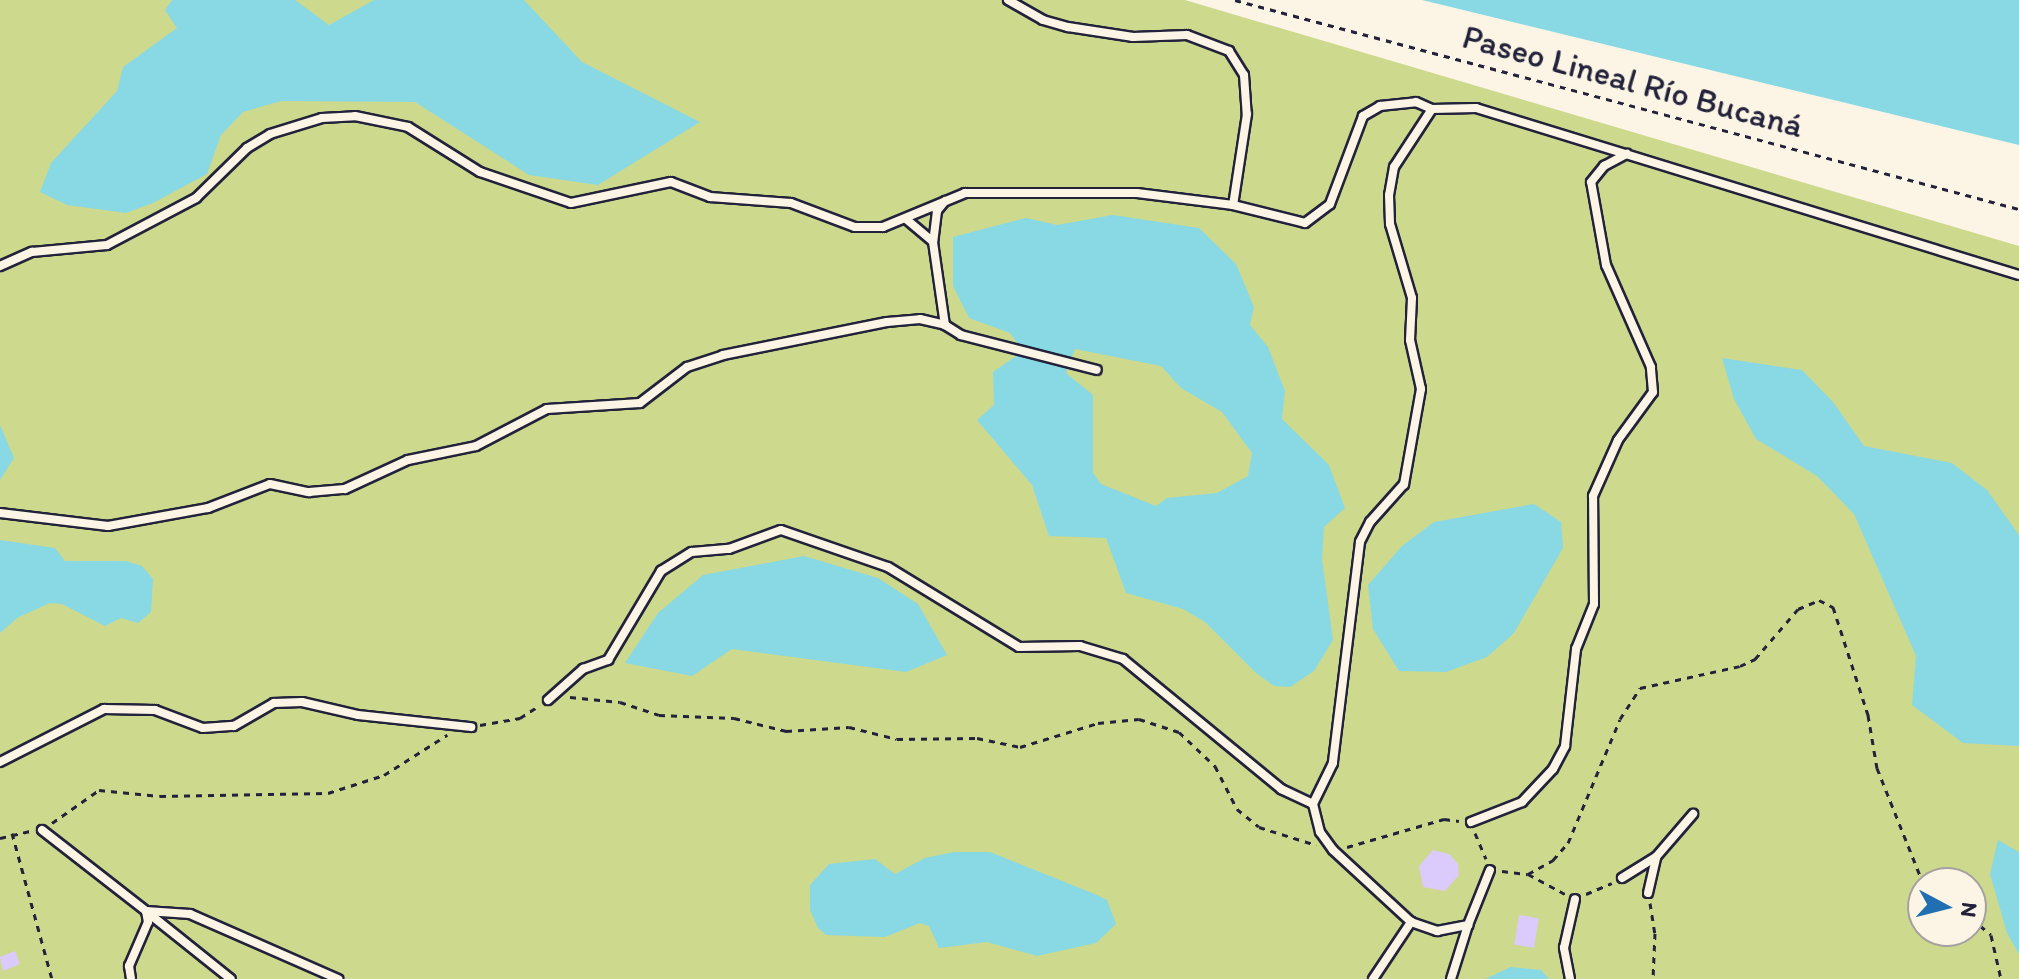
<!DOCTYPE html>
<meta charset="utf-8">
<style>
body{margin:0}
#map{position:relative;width:2019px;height:979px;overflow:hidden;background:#fcf5e5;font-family:Itim,sans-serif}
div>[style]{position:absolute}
.green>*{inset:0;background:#cdd98d}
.water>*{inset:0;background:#88d9e4}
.building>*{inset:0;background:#dbcbfd;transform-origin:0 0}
.path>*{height:3px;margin-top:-1.5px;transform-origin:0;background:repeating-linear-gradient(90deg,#22223b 0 6px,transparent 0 12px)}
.roads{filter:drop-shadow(2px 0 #22223b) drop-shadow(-2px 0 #22223b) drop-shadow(0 2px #22223b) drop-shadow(0 -2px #22223b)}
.lane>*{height:8px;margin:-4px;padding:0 4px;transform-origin:4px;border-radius:4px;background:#fcf5e5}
span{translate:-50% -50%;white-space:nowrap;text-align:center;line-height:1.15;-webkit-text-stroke:6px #fcf5e5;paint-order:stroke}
.street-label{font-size:34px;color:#22223b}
.north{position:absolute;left:1907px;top:867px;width:80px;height:80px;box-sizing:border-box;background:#fcf5e5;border:2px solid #a5a1a1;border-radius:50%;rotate:97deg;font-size:22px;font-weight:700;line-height:32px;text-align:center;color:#22223b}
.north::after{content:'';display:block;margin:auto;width:28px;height:36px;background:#1f6fb2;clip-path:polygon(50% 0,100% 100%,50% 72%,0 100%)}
</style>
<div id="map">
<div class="green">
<i style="clip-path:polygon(evenodd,0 0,1185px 0,2019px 246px,2019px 979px,0 979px,0 0,1923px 883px,1971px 883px,1971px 931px,1923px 931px,1923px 883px)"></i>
</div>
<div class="water">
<i style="clip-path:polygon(172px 0,295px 0,329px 25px,374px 0,524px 0,582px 62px,700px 122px,598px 185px,529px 175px,415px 102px,281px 101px,243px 112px,221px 135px,207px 174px,153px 203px,126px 213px,67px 205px,40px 192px,51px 163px,117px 91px,123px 67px,177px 28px,165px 10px)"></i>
<i style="clip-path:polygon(1422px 0,2019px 0,2019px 145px)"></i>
<i style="clip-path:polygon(evenodd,1113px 215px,1199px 228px,1236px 264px,1254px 307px,1250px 325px,1268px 347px,1285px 391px,1282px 419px,1329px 465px,1345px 508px,1324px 527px,1322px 559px,1333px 640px,1314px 671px,1290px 687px,1274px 686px,1256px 673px,1205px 622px,1183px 609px,1126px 593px,1106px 538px,1049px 536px,1032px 485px,977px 420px,994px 405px,993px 372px,1016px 356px,1020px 347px,1010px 333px,969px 318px,953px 286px,953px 237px,1026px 218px,1057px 225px,1113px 215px,1075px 349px,1161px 366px,1181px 388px,1222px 412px,1252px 453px,1248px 476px,1217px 493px,1167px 498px,1156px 506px,1101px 484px,1093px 473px,1093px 395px,1066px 373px,1075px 349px)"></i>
<i style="clip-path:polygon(1722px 358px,1802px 370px,1833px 402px,1864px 446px,1952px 463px,1987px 490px,2019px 535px,2019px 746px,1963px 743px,1912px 705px,1916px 656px,1854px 514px,1817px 476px,1756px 439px,1734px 399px)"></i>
<i style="clip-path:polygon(0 425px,14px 458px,0 480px)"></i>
<i style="clip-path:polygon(1534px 504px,1561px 522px,1563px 548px,1514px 633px,1487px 657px,1446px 672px,1399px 671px,1373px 629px,1368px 585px,1402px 546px,1434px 522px)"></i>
<i style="clip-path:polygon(0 540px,55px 548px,65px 561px,126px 561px,142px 566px,153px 579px,151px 612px,138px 623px,121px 618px,105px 626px,62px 604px,50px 603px,17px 618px,0 633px)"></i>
<i style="clip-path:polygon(804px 556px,878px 578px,918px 604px,947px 655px,906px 672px,732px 649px,692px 676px,625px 663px,658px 613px,703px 575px)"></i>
<i style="clip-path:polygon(1998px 840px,2019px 852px,2019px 954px,2007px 933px,1990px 874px)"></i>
<i style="clip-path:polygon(954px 852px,990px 852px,1097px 895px,1107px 900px,1116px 924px,1096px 943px,1037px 956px,987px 942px,939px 948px,929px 926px,920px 923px,885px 937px,826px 935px,818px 928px,810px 910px,810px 885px,829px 864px,875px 859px,895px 874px,925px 858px)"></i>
<i style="clip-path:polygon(1511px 967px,1541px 970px,1549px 979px,1485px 979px)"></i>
</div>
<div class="building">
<i style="clip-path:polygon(1433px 850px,1449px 854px,1458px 864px,1459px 875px,1445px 891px,1423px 887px,1419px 866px)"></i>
<i style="left:1519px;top:915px;width:20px;height:30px;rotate:9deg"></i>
<i style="clip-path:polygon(15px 951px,20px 964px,3px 971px,0 957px)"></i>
</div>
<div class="path">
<i style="left:1235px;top:0;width:811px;rotate:14.93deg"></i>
<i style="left:570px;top:697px;width:50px;rotate:5.7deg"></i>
<i style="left:620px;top:702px;width:41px;rotate:18.4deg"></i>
<i style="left:659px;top:715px;width:75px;rotate:2.3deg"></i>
<i style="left:734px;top:718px;width:54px;rotate:14deg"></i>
<i style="left:786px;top:731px;width:63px;rotate:-3.6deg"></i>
<i style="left:849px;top:727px;width:49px;rotate:14deg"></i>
<i style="left:897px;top:739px;width:80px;rotate:-0.7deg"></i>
<i style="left:977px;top:738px;width:44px;rotate:11.8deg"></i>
<i style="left:1020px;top:747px;width:82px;rotate:-17.1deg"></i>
<i style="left:1098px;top:723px;width:41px;rotate:-5.6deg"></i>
<i style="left:1139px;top:719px;width:42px;rotate:18deg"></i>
<i style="left:1179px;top:732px;width:50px;rotate:43.4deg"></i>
<i style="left:1215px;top:766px;width:48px;rotate:62.9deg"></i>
<i style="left:1237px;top:809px;width:28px;rotate:39deg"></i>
<i style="left:1259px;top:827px;width:60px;rotate:17.5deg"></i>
<i style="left:480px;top:725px;width:41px;rotate:-9.9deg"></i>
<i style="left:520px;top:718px;width:24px;rotate:-33deg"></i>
<i style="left:52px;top:823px;width:57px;rotate:-35.1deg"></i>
<i style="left:99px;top:790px;width:61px;rotate:5.6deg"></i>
<i style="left:160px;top:796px;width:168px;rotate:-1deg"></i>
<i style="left:328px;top:793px;width:59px;rotate:-17.8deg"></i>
<i style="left:384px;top:775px;width:75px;rotate:-32.4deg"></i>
<i style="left:12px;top:833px;width:151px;rotate:74.7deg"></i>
<i style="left:1475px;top:833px;width:28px;rotate:67deg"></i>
<i style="left:0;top:838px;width:32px;rotate:-13deg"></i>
<i style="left:1347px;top:847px;width:101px;rotate:-16.1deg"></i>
<i style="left:1444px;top:819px;width:15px;rotate:8deg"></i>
<i style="left:1502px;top:871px;width:26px;rotate:7deg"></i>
<i style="left:1528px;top:874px;width:42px;rotate:28.4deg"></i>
<i style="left:1528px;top:874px;width:29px;rotate:-29deg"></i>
<i style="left:1553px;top:860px;width:23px;rotate:-49deg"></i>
<i style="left:1568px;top:843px;width:134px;rotate:-67.2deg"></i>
<i style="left:1620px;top:719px;width:37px;rotate:-57deg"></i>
<i style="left:1640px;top:688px;width:102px;rotate:-12.4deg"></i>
<i style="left:1740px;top:666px;width:17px;rotate:-25deg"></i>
<i style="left:1755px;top:659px;width:66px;rotate:-49.3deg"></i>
<i style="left:1798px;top:609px;width:23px;rotate:-23deg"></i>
<i style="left:1819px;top:600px;width:16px;rotate:27deg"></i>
<i style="left:1833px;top:607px;width:114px;rotate:72deg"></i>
<i style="left:1868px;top:715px;width:54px;rotate:80.4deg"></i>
<i style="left:1877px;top:768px;width:124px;rotate:68.2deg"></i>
<i style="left:1586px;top:894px;width:28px;rotate:-23deg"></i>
<i style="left:1650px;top:903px;width:30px;rotate:81deg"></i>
<i style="left:1655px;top:933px;width:46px;rotate:92.5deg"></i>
<i style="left:1971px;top:918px;width:26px;rotate:40deg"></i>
<i style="left:1991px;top:935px;width:45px;rotate:77.2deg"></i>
</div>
<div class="roads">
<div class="lane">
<i style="left:1008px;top:0;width:40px;rotate:29.7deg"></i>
<i style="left:1043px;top:20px;width:26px;rotate:16deg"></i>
<i style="left:1068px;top:27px;width:66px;rotate:8.7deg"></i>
<i style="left:1133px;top:37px;width:54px;rotate:-2.1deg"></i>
<i style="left:1187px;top:35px;width:45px;rotate:20.9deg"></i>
<i style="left:1229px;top:51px;width:28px;rotate:58deg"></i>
<i style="left:1244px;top:75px;width:39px;rotate:86deg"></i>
<i style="left:1247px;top:114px;width:92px;rotate:98.7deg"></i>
<i style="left:1432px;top:109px;width:44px;rotate:-1.3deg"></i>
<i style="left:1476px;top:108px;width:568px;rotate:17.1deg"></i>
<i style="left:945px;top:201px;width:13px;rotate:129deg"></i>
<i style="left:937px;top:211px;width:31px;rotate:97deg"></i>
<i style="left:933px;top:242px;width:84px;rotate:81.8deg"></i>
<i style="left:945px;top:325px;width:19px;rotate:32deg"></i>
<i style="left:961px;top:335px;width:140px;rotate:14.4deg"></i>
<i style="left:906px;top:219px;width:35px;rotate:40deg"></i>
<i style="left:0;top:266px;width:35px;rotate:-24deg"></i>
<i style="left:32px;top:252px;width:75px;rotate:-5.3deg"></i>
<i style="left:107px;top:245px;width:101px;rotate:-27.8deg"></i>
<i style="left:196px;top:198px;width:71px;rotate:-44.4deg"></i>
<i style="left:247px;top:148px;width:27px;rotate:-31deg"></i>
<i style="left:270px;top:134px;width:54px;rotate:-17.1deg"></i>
<i style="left:322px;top:118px;width:33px;rotate:-3deg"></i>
<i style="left:355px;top:116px;width:54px;rotate:11.7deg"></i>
<i style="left:408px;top:127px;width:85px;rotate:32deg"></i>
<i style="left:480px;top:172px;width:96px;rotate:18.8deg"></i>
<i style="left:571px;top:203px;width:102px;rotate:-11.9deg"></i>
<i style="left:671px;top:182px;width:42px;rotate:21deg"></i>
<i style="left:710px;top:197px;width:81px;rotate:4.2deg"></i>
<i style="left:791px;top:203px;width:68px;rotate:20.6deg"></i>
<i style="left:855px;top:227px;width:28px"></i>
<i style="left:883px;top:227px;width:89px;rotate:-22.5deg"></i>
<i style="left:965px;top:193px;width:172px"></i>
<i style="left:1137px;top:193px;width:97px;rotate:7.1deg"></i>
<i style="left:1233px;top:205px;width:74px;rotate:14deg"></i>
<i style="left:1305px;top:223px;width:31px;rotate:-37deg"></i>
<i style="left:1330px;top:204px;width:94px;rotate:-69.4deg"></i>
<i style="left:1363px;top:116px;width:20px;rotate:-30deg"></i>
<i style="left:1380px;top:106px;width:36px;rotate:-6deg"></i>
<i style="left:1416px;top:102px;width:17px;rotate:24deg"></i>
<i style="left:1432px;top:109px;width:69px;rotate:123.2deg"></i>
<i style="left:1394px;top:167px;width:28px;rotate:100deg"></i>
<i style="left:1389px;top:195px;width:29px;rotate:88deg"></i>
<i style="left:1390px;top:224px;width:77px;rotate:73.4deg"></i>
<i style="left:1412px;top:298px;width:42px;rotate:92.7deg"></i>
<i style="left:1410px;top:340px;width:50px;rotate:77.3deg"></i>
<i style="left:1421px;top:389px;width:97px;rotate:100.1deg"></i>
<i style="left:1404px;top:484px;width:51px;rotate:131.8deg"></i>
<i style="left:1370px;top:522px;width:22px;rotate:117deg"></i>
<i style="left:1360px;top:542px;width:223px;rotate:97deg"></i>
<i style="left:1333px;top:763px;width:46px;rotate:116deg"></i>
<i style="left:1313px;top:804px;width:29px;rotate:76deg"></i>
<i style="left:1320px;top:832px;width:22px;rotate:54deg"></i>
<i style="left:1333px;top:850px;width:106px;rotate:42.7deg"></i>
<i style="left:1411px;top:922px;width:28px;rotate:19deg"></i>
<i style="left:1437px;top:931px;width:32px;rotate:-11deg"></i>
<i style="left:1468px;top:925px;width:59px;rotate:-68.2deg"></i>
<i style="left:0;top:513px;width:109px;rotate:6.9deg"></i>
<i style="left:108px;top:526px;width:102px;rotate:-10.2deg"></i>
<i style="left:208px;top:508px;width:66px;rotate:-21.2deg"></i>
<i style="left:270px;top:484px;width:40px;rotate:12deg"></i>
<i style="left:309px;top:492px;width:36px;rotate:-5deg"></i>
<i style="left:345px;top:489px;width:69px;rotate:-24.7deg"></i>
<i style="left:408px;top:460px;width:69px;rotate:-11.6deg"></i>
<i style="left:476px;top:446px;width:80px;rotate:-27.5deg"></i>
<i style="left:547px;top:409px;width:93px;rotate:-3.7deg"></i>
<i style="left:640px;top:403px;width:59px;rotate:-37.5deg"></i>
<i style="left:687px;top:367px;width:38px;rotate:-18deg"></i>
<i style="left:723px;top:355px;width:167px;rotate:-11.4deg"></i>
<i style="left:887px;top:322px;width:33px;rotate:-5deg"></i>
<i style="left:920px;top:319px;width:26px;rotate:13deg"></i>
<i style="left:548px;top:700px;width:47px;rotate:-41.5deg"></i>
<i style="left:583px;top:669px;width:27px;rotate:-20deg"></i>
<i style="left:608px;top:660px;width:104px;rotate:-59.2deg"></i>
<i style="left:661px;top:571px;width:36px;rotate:-32deg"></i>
<i style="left:692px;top:552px;width:37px;rotate:-5deg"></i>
<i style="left:729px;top:549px;width:55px;rotate:-20.1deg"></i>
<i style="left:781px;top:530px;width:113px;rotate:19.1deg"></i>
<i style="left:888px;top:567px;width:153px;rotate:31.4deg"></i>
<i style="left:1019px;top:647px;width:61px;rotate:-0.9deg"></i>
<i style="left:1080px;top:646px;width:45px;rotate:16.8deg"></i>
<i style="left:1123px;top:659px;width:205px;rotate:39.4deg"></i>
<i style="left:1281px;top:789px;width:35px;rotate:25deg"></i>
<i style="left:0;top:762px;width:117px;rotate:-27deg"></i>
<i style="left:104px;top:709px;width:51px;rotate:1.1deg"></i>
<i style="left:155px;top:710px;width:51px;rotate:20.6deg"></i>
<i style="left:203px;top:728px;width:31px;rotate:-4deg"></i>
<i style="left:234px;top:726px;width:46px;rotate:-29.9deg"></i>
<i style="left:274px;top:703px;width:28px;rotate:-2deg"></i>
<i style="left:302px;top:702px;width:57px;rotate:13.1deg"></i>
<i style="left:358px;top:715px;width:114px;rotate:6.1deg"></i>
<i style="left:1471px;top:822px;width:55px;rotate:-21.4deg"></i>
<i style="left:1522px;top:802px;width:45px;rotate:-46.8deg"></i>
<i style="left:1553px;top:769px;width:26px;rotate:-62deg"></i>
<i style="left:1565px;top:746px;width:98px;rotate:-83.5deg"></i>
<i style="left:1576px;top:649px;width:48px;rotate:-68.2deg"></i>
<i style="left:1594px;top:604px;width:108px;rotate:-90.5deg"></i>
<i style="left:1593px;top:496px;width:61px;rotate:-65.9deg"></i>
<i style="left:1618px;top:440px;width:59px;rotate:-53.9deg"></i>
<i style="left:1653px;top:392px;width:25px;rotate:-95deg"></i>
<i style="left:1651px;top:367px;width:111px;rotate:-113.8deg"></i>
<i style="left:1606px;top:265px;width:84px;rotate:-100.2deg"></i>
<i style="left:1591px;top:182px;width:21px;rotate:-51deg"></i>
<i style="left:1604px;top:166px;width:26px;rotate:-28deg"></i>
<i style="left:42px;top:830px;width:132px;rotate:37.9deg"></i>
<i style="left:146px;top:911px;width:11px;rotate:80deg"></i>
<i style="left:148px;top:922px;width:48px;rotate:113.4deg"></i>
<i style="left:129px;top:966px;width:13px;rotate:81deg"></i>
<i style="left:1622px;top:878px;width:40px;rotate:-32deg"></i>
<i style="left:1656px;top:857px;width:57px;rotate:-49.3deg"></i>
<i style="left:1648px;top:893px;width:37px;rotate:-77deg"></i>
<i style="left:146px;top:911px;width:44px;rotate:3.9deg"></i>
<i style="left:190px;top:914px;width:162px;rotate:23.7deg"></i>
<i style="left:147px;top:912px;width:107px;rotate:38.6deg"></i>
<i style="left:1373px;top:979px;width:69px;rotate:-56.3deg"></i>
<i style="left:1451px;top:979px;width:57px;rotate:-72.5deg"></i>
<i style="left:1570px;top:979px;width:32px;rotate:-101deg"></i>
<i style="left:1564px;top:948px;width:50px;rotate:-77.3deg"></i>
</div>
</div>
<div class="street-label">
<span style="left:1633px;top:81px;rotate:15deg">Paseo Lineal Río Bucaná</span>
</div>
<div class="north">N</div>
</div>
